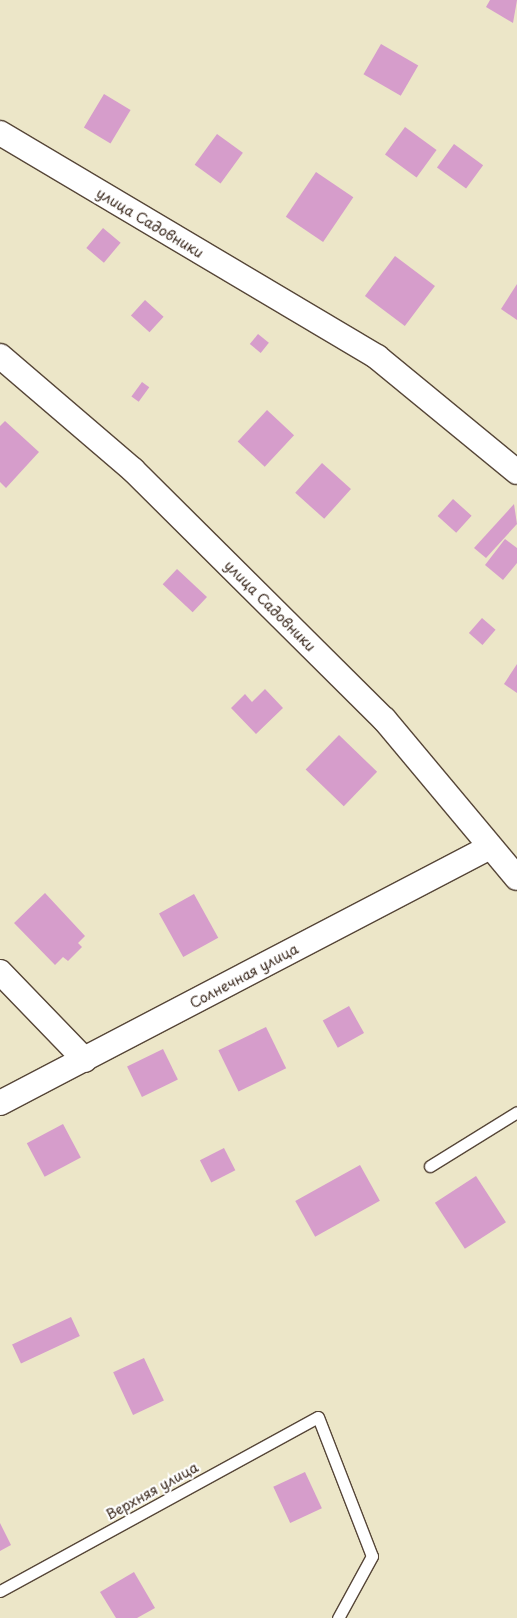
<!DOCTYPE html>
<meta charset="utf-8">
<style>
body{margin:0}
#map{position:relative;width:517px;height:1618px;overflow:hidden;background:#ece6c8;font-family:"Playpen Sans",sans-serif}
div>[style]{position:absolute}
.building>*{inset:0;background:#d69dcb;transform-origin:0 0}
.roads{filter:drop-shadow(1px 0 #564638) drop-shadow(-1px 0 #564638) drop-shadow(0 1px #564638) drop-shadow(0 -1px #564638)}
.service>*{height:11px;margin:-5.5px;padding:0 5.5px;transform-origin:5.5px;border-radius:5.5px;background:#fff}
.minor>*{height:24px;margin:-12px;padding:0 12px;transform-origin:12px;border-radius:12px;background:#fff}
span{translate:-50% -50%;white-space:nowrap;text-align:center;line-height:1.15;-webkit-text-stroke:4.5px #fff;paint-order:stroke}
.street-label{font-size:14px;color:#3b2a1e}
</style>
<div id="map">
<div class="building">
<i style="clip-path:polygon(490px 0,517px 0,513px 23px,486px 7px)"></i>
<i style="left:381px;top:44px;width:43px;height:35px;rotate:30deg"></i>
<i style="left:104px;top:94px;width:31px;height:39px;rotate:31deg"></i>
<i style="left:405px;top:127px;width:39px;height:34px;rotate:36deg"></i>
<i style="left:217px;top:134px;width:32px;height:38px;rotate:36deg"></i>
<i style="left:454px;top:144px;width:36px;height:29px;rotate:36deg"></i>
<i style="left:316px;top:172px;width:45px;height:54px;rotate:34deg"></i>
<i style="left:103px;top:228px;width:23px;height:26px;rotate:40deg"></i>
<i style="left:395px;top:256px;width:50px;height:50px;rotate:37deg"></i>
<i style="clip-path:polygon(517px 284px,517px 320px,501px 309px)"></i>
<i style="left:145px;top:300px;width:25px;height:21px;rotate:42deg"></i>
<i style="left:258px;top:334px;width:14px;height:13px;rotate:39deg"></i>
<i style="left:142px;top:382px;width:9px;height:18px;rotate:36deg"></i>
<i style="left:267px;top:410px;width:37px;height:43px;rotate:43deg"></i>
<i style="clip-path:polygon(5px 421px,39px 452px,6px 488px,0 482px,0 426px)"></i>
<i style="left:322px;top:463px;width:39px;height:40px;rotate:42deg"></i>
<i style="left:453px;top:499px;width:25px;height:23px;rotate:42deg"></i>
<i style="clip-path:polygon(514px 504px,517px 524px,486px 558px,474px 548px)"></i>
<i style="clip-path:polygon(505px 539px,517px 548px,517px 563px,503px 580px,485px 565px)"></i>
<i style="left:177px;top:569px;width:41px;height:21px;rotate:43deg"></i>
<i style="left:482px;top:618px;width:18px;height:20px;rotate:41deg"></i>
<i style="clip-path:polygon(517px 664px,517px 693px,504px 684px)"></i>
<i style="clip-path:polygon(265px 689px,283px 708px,256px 734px,231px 708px,245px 694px,252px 702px)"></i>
<i style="left:339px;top:735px;width:53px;height:48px;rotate:44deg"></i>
<i style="clip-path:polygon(45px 893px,85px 936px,78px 943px,82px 947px,68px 961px,63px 957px,55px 965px,14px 923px)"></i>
<i style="left:194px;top:894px;width:50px;height:40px;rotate:61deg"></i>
<i style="left:349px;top:1006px;width:31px;height:30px;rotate:61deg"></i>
<i style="left:266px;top:1027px;width:46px;height:53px;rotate:64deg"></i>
<i style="left:163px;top:1049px;width:34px;height:40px;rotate:64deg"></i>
<i style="left:63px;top:1124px;width:38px;height:41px;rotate:62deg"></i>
<i style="left:224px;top:1148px;width:25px;height:27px;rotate:63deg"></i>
<i style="left:360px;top:1165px;width:41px;height:74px;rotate:61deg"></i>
<i style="left:476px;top:1176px;width:55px;height:49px;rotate:57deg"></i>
<i style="left:71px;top:1317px;width:21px;height:65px;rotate:65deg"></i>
<i style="left:144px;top:1358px;width:47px;height:34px;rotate:65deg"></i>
<i style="left:305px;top:1472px;width:40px;height:35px;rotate:65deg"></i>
<i style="clip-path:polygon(0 1523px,11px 1545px,0 1551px)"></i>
<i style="clip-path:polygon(134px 1572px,155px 1608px,137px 1618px,116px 1618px,100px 1592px)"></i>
</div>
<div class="roads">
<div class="service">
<i style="left:430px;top:1166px;width:102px;rotate:-31.8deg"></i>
<i style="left:0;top:1591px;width:362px;rotate:-28.7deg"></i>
<i style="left:318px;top:1417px;width:149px;rotate:68.8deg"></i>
<i style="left:372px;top:1556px;width:71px;rotate:118.7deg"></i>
</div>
<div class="minor">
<i style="left:0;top:133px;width:439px;rotate:30.7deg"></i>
<i style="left:377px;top:357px;width:181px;rotate:39.4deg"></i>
<i style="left:0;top:356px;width:175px;rotate:40.6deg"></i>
<i style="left:133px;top:470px;width:354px;rotate:44.8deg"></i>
<i style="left:384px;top:719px;width:207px;rotate:50.1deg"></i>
<i style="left:0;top:972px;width:122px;rotate:46deg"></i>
<i style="left:0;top:1103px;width:551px;rotate:-27.59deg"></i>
</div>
</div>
<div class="street-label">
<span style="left:150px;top:223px;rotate:31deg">улица Садовники</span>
<span style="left:270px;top:606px;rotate:45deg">улица Садовники</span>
<span style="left:244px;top:976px;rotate:-28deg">Солнечная улица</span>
<span style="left:152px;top:1491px;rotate:-29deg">Верхняя улица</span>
</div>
</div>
